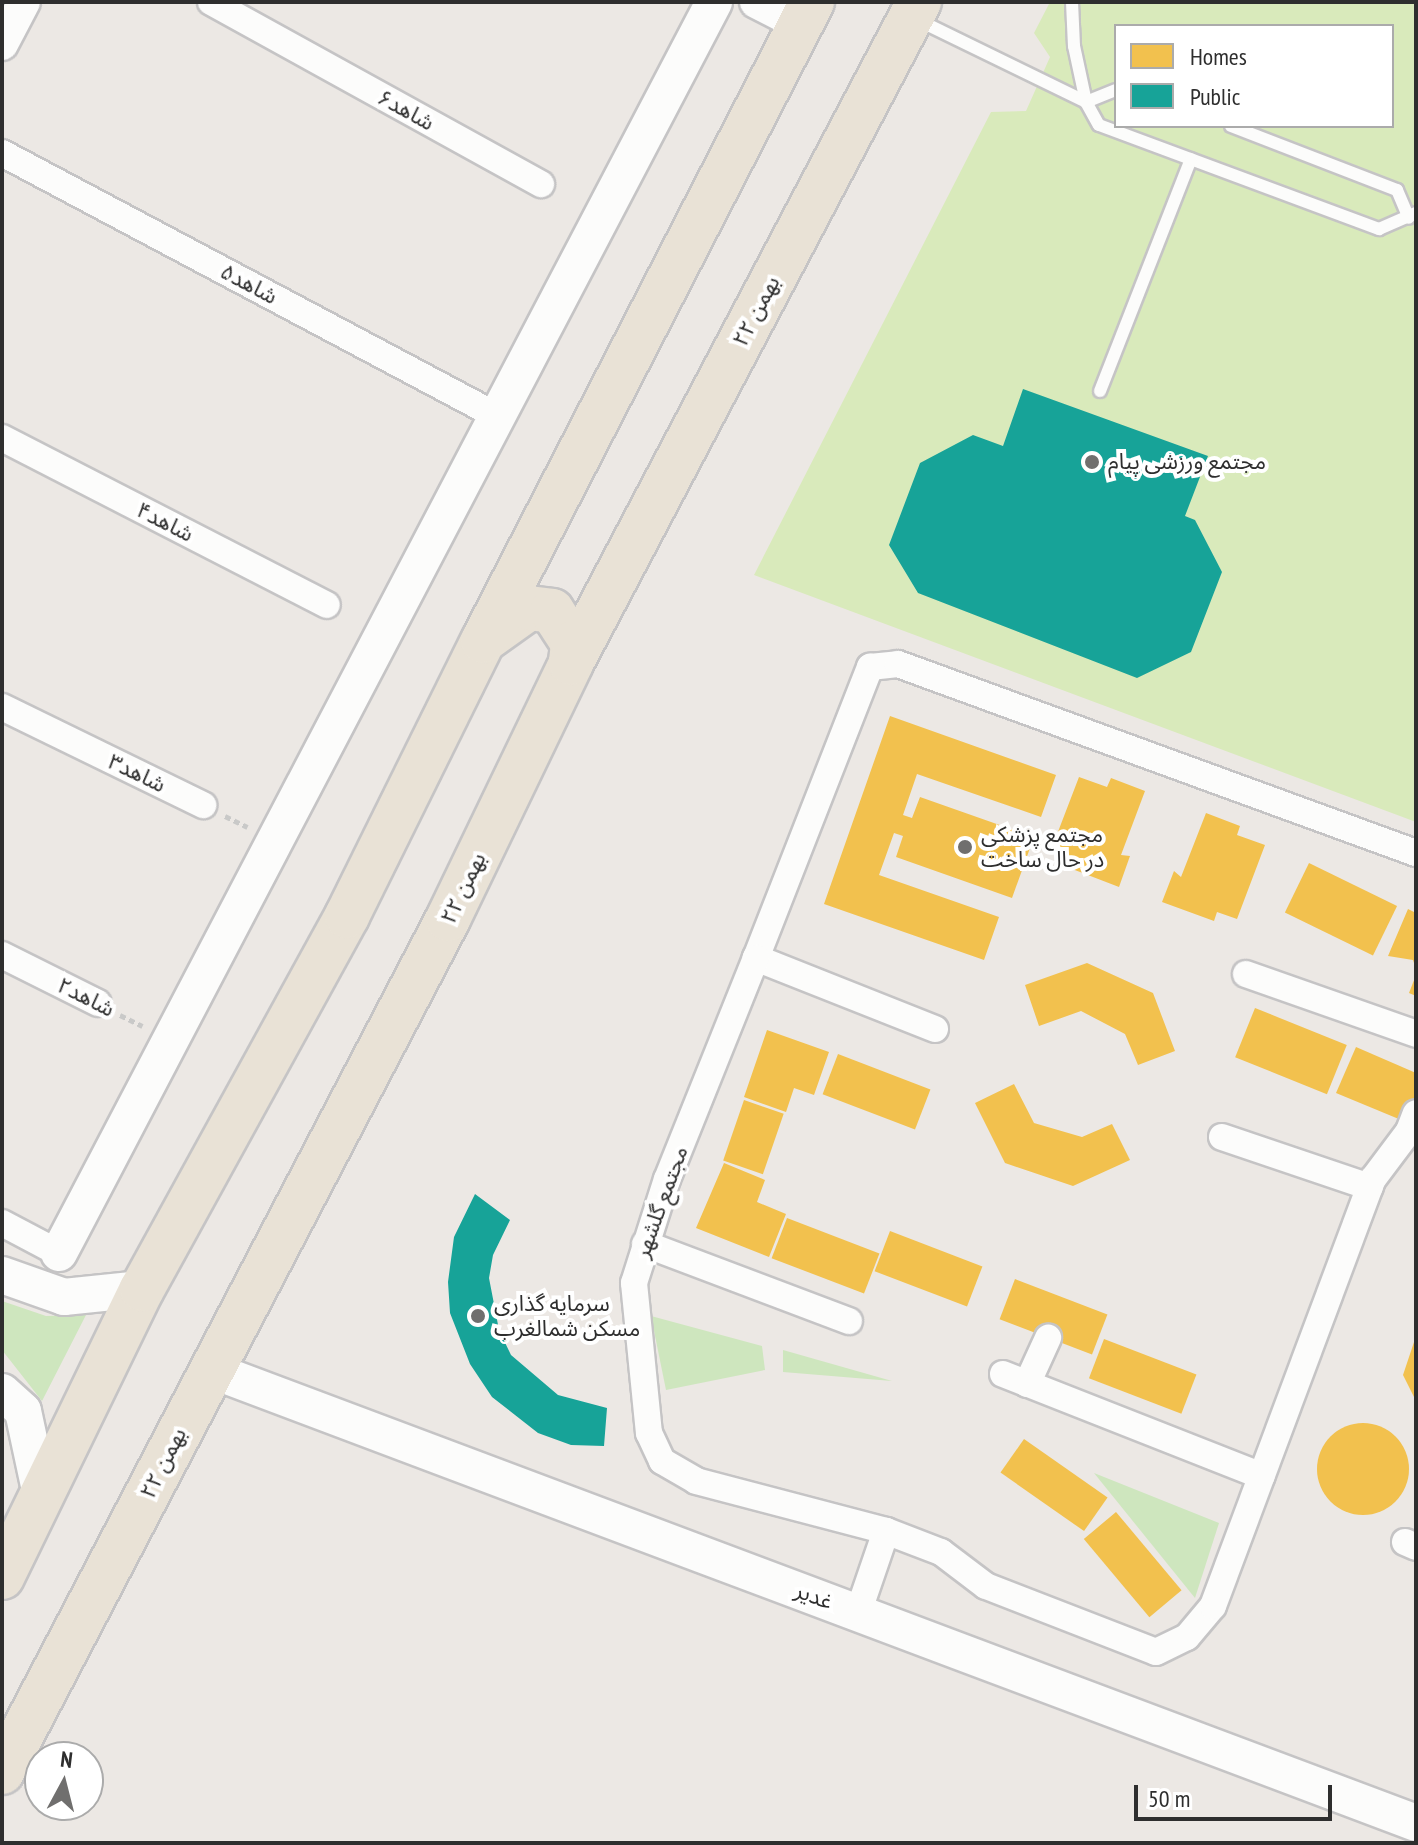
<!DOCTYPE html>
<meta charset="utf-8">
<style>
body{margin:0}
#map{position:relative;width:1418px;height:1845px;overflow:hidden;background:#ece8e4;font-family:"PT Sans Narrow","Noto Sans Arabic",sans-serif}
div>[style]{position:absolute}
.green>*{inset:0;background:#cee6be}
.pitch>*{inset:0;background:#d9eabb}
.homes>*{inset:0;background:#f2c14e;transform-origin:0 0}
.round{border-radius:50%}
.public>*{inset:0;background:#17a398}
.path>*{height:5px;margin-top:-2.5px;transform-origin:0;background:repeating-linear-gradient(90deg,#c9c9c8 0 6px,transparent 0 10px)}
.roads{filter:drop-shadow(2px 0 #c5c4c5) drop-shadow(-2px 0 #c5c4c5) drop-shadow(0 2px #c5c4c5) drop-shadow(0 -2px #c5c4c5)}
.service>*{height:12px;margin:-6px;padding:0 6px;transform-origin:6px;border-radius:6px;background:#fcfcfb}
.minor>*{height:26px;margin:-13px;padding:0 13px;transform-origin:13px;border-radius:13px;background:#fcfcfb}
.tertiary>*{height:32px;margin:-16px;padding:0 16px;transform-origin:16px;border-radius:16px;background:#fcfcfb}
.secondary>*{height:36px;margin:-18px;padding:0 18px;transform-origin:18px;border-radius:18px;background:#fcfcfb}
.trunk>*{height:44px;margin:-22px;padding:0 22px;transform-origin:22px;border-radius:22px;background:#e9e2d6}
.dots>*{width:22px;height:22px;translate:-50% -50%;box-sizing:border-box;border:4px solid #fff;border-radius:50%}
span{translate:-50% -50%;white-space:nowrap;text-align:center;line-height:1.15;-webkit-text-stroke:8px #fff;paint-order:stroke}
.street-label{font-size:22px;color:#2e2e2e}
.poi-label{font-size:22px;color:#2e2e2e}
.left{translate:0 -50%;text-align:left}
.frame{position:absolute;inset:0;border:4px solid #2e2e2e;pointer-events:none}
.legend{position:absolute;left:1114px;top:24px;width:280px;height:104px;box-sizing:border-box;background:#fff;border:2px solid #ababab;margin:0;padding:10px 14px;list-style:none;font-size:24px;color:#2e2e2e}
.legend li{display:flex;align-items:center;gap:16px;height:40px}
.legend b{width:40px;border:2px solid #ababab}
.north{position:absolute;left:24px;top:1741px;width:80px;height:80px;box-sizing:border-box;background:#fff;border:2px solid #ababab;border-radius:50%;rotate:7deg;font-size:22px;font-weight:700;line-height:32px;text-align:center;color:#2e2e2e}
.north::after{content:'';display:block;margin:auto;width:28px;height:36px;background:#706f6e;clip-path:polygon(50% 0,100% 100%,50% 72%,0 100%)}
.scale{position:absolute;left:1134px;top:1785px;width:198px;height:36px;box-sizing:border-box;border:4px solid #2e2e2e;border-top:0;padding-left:10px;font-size:24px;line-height:28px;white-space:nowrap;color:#2e2e2e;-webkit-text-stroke:6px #fff;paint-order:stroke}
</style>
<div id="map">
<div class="green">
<i style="clip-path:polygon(2px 1301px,46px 1316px,86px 1315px,42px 1401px,2px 1350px)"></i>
<i style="clip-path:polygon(651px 1316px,762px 1346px,765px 1370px,666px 1390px)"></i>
<i style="clip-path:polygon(783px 1350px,892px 1381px,783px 1372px)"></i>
<i style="clip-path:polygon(1094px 1473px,1219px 1523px,1195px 1598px)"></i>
</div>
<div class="pitch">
<i style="clip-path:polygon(evenodd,1050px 2px,1416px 2px,1416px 822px,754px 575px,991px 112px,1026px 111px,1050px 57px,1034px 33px,1050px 2px,1116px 26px,1392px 26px,1392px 126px,1116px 126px,1116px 26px)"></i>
</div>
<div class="homes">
<i style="clip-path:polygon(890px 716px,1056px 775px,1041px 817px,917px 774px,903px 815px,912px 818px,920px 797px,1034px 837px,1012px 898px,896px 857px,903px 836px,894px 833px,879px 875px,999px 917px,984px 960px,824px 904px)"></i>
<i style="clip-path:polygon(1079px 777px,1107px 787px,1111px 778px,1145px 791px,1121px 855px,1130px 856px,1119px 887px,1067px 867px,1071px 857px,1051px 850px)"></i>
<i style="clip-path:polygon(1206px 813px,1240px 826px,1237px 835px,1265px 845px,1237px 919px,1217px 912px,1214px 921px,1162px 902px,1174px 871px,1181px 877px)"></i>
<i style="left:1309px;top:863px;width:98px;height:55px;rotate:26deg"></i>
<i style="clip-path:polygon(1408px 909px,1416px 913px,1416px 969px,1413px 960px,1388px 956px)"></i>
<i style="clip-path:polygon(1087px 963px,1153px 993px,1175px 1051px,1138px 1065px,1125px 1034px,1081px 1011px,1039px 1026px,1025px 985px)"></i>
<i style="clip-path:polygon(1416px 975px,1416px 996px,1409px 993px)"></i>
<i style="left:1255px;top:1008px;width:99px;height:53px;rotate:22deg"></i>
<i style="clip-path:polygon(767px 1030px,829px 1052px,814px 1095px,794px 1088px,786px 1112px,744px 1097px)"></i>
<i style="clip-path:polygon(1356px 1047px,1416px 1073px,1416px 1099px,1406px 1122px,1336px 1093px)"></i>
<i style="left:838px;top:1054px;width:99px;height:43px;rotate:21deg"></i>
<i style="clip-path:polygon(1014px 1084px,1034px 1123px,1082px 1137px,1112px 1124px,1130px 1160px,1073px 1186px,1005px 1163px,975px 1103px)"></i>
<i style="left:744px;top:1100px;width:42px;height:64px;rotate:19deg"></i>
<i style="clip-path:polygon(724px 1163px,765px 1180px,757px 1202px,786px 1214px,769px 1257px,696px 1228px)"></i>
<i style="left:787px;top:1218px;width:99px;height:43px;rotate:21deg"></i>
<i style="left:890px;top:1231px;width:99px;height:43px;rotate:21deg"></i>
<i style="left:1015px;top:1279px;width:99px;height:43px;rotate:21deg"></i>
<i style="clip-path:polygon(1416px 1336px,1416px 1401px,1403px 1375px)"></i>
<i style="left:1104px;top:1339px;width:99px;height:42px;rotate:21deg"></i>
<i class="round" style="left:1317px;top:1423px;width:92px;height:92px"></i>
<i style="left:1024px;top:1439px;width:102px;height:41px;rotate:35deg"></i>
<i style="left:1116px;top:1512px;width:102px;height:42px;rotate:50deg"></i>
</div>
<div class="public">
<i style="clip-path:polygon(1023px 389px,1208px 456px,1185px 516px,1195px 520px,1222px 572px,1191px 652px,1137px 678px,918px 593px,889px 545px,920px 463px,973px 435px,1003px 446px)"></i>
<i style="clip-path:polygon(475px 1194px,510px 1220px,493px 1255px,489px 1278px,499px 1330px,511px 1355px,558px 1395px,607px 1408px,604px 1446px,571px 1445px,538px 1433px,492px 1397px,470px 1364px,450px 1313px,448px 1282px,454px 1237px)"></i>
</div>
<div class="path">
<i style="left:225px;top:816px;width:25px;rotate:26deg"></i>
<i style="left:120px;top:1015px;width:25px;rotate:26deg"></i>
</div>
<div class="roads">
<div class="service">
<i style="left:1072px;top:2px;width:44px;rotate:87.4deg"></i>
<i style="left:1074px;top:46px;width:57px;rotate:77.9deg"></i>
<i style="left:918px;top:20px;width:187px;rotate:26deg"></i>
<i style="left:1086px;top:102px;width:26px;rotate:61deg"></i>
<i style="left:1099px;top:125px;width:299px;rotate:20.4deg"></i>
<i style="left:1379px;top:229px;width:40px;rotate:-23.4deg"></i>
<i style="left:1086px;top:102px;width:32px;rotate:-22deg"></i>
<i style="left:1231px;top:126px;width:178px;rotate:21.1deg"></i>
<i style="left:1397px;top:190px;width:30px;rotate:67deg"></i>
<i style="left:1100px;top:391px;width:249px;rotate:-68.6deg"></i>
</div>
<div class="minor">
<i style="left:211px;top:2px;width:377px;rotate:28.9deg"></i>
<i style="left:2px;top:153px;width:561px;rotate:27.98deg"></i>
<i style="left:2px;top:438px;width:365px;rotate:27.2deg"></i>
<i style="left:2px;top:707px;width:224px;rotate:26deg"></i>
<i style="left:2px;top:955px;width:107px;rotate:26.6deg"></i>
<i style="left:756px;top:958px;width:313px;rotate:-68.6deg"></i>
<i style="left:870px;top:667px;width:28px;rotate:-6deg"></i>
<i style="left:898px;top:664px;width:551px;rotate:20.05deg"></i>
<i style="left:1246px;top:974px;width:180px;rotate:19.4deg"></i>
<i style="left:935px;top:1029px;width:193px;rotate:-158.4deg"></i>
<i style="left:756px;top:958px;width:238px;rotate:111.9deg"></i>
<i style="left:667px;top:1179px;width:109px;rotate:107.6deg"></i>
<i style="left:634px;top:1283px;width:151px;rotate:84.3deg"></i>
<i style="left:649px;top:1433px;width:31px;rotate:65deg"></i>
<i style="left:662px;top:1461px;width:39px;rotate:30deg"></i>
<i style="left:696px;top:1481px;width:196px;rotate:14.7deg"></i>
<i style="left:886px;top:1531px;width:59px;rotate:20.9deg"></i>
<i style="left:941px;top:1552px;width:56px;rotate:37.1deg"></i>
<i style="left:986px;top:1586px;width:182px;rotate:21.2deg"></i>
<i style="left:1156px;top:1652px;width:34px;rotate:-26deg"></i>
<i style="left:1187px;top:1637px;width:40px;rotate:-50deg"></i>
<i style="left:1213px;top:1606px;width:456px;rotate:-69.5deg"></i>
<i style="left:1373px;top:1179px;width:60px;rotate:-53.1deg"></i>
<i style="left:1409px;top:1131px;width:19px;rotate:-69deg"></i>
<i style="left:1222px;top:1137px;width:156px;rotate:18.7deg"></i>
<i style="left:2px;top:1223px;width:64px;rotate:27.8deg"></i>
<i style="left:645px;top:1244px;width:218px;rotate:20.7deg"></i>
<i style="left:1003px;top:1374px;width:278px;rotate:21.5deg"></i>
<i style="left:1027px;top:1384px;width:51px;rotate:-65.5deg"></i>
<i style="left:1405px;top:1542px;width:12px;rotate:24deg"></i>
<i style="left:858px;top:1613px;width:87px;rotate:-71.1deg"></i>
</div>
<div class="tertiary">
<i style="left:756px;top:2px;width:51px;rotate:27.1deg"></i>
<i style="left:2px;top:44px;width:47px;rotate:-62.4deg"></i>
</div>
<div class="secondary">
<i style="left:59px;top:1253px;width:1412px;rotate:-62.36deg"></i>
<i style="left:2px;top:1275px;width:66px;rotate:19.5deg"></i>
<i style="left:64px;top:1297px;width:78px;rotate:-5.9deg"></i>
<i style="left:211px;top:1370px;width:1287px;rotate:20.6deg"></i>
<i style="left:2px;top:1392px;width:28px;rotate:42deg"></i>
<i style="left:23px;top:1411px;width:91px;rotate:77.9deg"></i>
</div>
<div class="trunk">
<i style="left:484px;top:640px;width:55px;rotate:-35.4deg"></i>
<i style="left:529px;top:608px;width:23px;rotate:7deg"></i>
<i style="left:552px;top:611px;width:38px;rotate:57deg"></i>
<i style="left:573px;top:643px;width:20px;rotate:96deg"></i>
<i style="left:2px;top:1577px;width:320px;rotate:-64.1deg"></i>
<i style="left:142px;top:1289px;width:426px;rotate:-61.2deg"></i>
<i style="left:347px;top:916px;width:307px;rotate:-63.7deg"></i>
<i style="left:483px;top:641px;width:719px;rotate:-62.76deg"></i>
<i style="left:2px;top:1772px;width:963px;rotate:-62.4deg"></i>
<i style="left:448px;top:919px;width:284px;rotate:-64.3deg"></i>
<i style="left:571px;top:663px;width:747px;rotate:-62.23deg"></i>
</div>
</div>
<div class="dots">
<i style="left:1092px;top:462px;background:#706f6e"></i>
<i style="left:965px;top:847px;background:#706f6e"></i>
<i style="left:478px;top:1316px;background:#706f6e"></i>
</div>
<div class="street-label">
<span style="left:406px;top:110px;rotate:29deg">شاهد۶</span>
<span style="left:249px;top:284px;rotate:28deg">شاهد۵</span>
<span style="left:756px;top:311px;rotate:-62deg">۲۲ بهمن</span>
<span style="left:165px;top:522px;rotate:27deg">شاهد۴</span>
<span style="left:137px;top:773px;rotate:26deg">شاهد۳</span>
<span style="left:463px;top:888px;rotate:-64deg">۲۲ بهمن</span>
<span style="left:86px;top:997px;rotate:27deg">شاهد۲</span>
<span style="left:661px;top:1202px;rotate:-70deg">مجتمع گلشهر</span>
<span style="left:163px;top:1463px;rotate:-63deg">۲۲ بهمن</span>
<span style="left:814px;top:1596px;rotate:21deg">غدیر</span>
</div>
<div class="poi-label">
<span class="left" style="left:1108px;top:462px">مجتمع ورزشی پیام</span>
<span class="left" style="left:981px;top:847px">مجتمع پزشکی<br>در حال ساخت</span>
<span class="left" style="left:494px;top:1316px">سرمایه گذاری<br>مسکن شمالغرب</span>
</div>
<div class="frame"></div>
<ul class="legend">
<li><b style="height:22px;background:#f2c14e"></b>Homes</li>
<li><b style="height:22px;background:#17a398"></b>Public</li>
</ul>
<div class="north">N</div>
<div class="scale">50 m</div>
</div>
